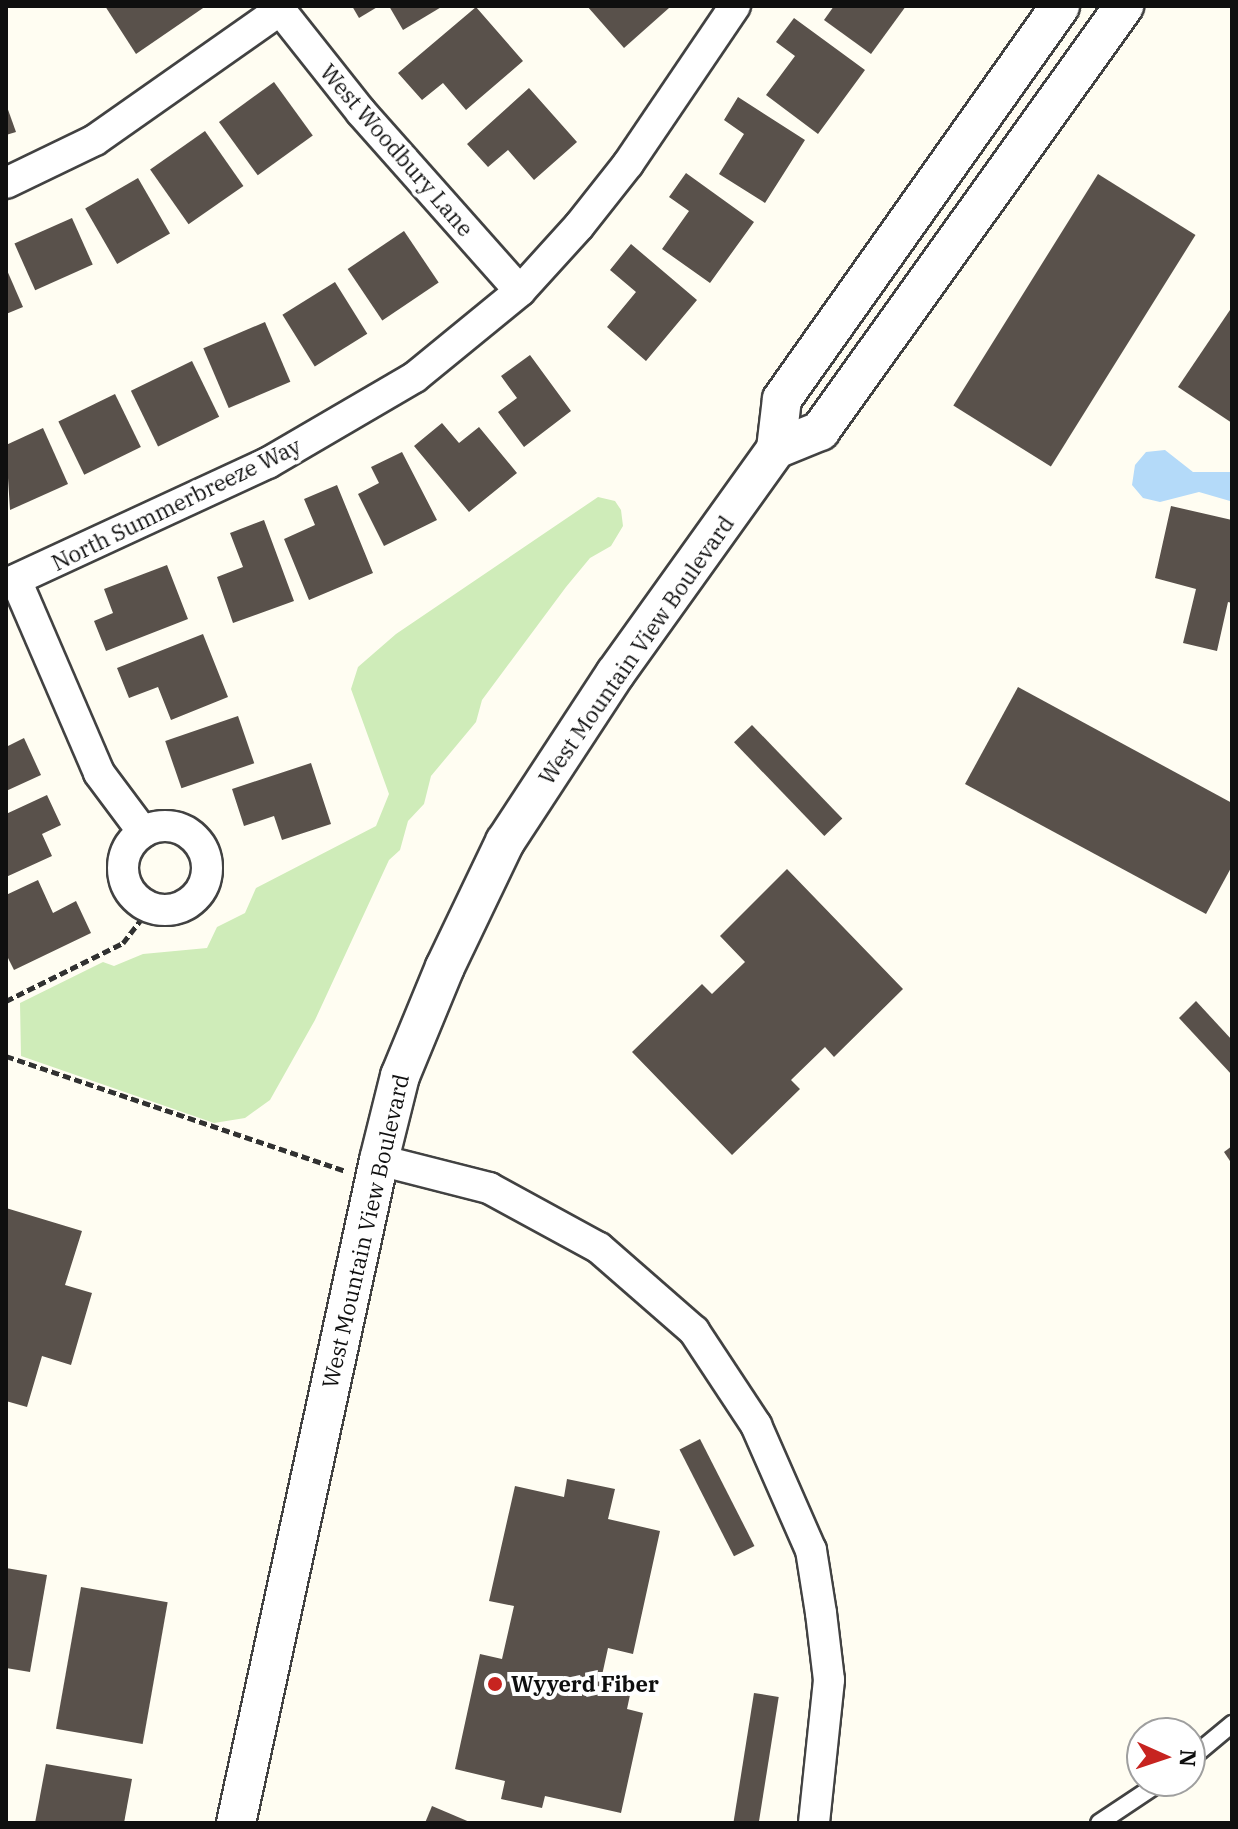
<!DOCTYPE html>
<style>
body{margin:0}
#map{position:relative;width:1238px;height:1829px;overflow:hidden;background:#fffdf2;font-family:"IBM Plex Serif",serif}
div>[style]{position:absolute}
.green>*{inset:0;background:#cfecb9}
.water>*{inset:0;background:#b4daf9}
.building>*{inset:0;background:#59514b;transform-origin:0 0}
.path>*{height:5px;margin-top:-2.5px;transform-origin:0;background:repeating-linear-gradient(90deg,#313131 0 8px,transparent 0 12px)}
.roads{filter:drop-shadow(2px 0 #424242) drop-shadow(-2px 0 #424242) drop-shadow(0 2px #424242) drop-shadow(0 -2px #424242)}
.service>*{height:16px;margin:-8px;padding:0 8px;transform-origin:8px;border-radius:8px;background:#fff}
.minor>*{height:30px;margin:-15px;padding:0 15px;transform-origin:15px;border-radius:15px;background:#fff}
.minor>.ring{margin:-15px;padding:0;box-sizing:content-box;background:none;border:30px solid #fff;border-radius:50%}
.tertiary>*{height:38px;margin:-19px;padding:0 19px;transform-origin:19px;border-radius:19px;background:#fff}
.dots>*{width:22px;height:22px;translate:-50% -50%;box-sizing:border-box;border:4px solid #fff;border-radius:50%}
span{translate:-50% -50%;white-space:nowrap;text-align:center;line-height:1.15;-webkit-text-stroke:8px #fff;paint-order:stroke}
.street-label{font-size:22px;color:#0f0f0f}
.poi-label{font-size:22px;color:#0f0f0f;font-weight:700}
.left{translate:0 -50%;text-align:left}
.frame{position:absolute;inset:0;border:8px solid #0f0f0f;pointer-events:none}
.north{position:absolute;left:1126px;top:1717px;width:80px;height:80px;box-sizing:border-box;background:#fff;border:2px solid #9f9f9f;border-radius:50%;rotate:93deg;font-size:22px;font-weight:700;line-height:32px;text-align:center;color:#0f0f0f}
.north::after{content:'';display:block;margin:auto;width:28px;height:36px;background:#c72420;clip-path:polygon(50% 0,100% 100%,50% 72%,0 100%)}
</style>
<div id="map">
<div class="green">
<i style="clip-path:polygon(598px 497px,615px 501px,621px 510px,623px 526px,611px 546px,590px 558px,566px 587px,482px 700px,476px 722px,431px 776px,424px 804px,408px 821px,400px 850px,389px 860px,315px 1020px,270px 1100px,245px 1118px,214px 1123px,21px 1056px,20px 1003px,103px 962px,114px 966px,143px 954px,207px 948px,217px 927px,245px 913px,256px 888px,376px 826px,389px 794px,351px 689px,358px 667px,396px 634px)"></i>
</div>
<div class="water">
<i style="clip-path:polygon(1165px 450px,1193px 472px,1232px 472px,1230px 501px,1199px 492px,1160px 502px,1143px 498px,1132px 485px,1135px 465px,1146px 452px)"></i>
</div>
<div class="building">
<i style="clip-path:polygon(105px 6px,206px 6px,136px 54px)"></i>
<i style="clip-path:polygon(352px 6px,379px 6px,359px 18px)"></i>
<i style="clip-path:polygon(389px 6px,443px 6px,403px 30px)"></i>
<i style="clip-path:polygon(587px 6px,667px 6px,669px 8px,624px 48px)"></i>
<i style="clip-path:polygon(834px 6px,906px 6px,871px 54px,824px 20px)"></i>
<i style="clip-path:polygon(476px 7px,523px 61px,466px 110px,443px 83px,422px 100px,398px 73px)"></i>
<i style="clip-path:polygon(794px 18px,865px 70px,818px 134px,766px 95px,795px 56px,776px 42px)"></i>
<i style="left:274px;top:82px;width:66px;height:68px;rotate:54deg"></i>
<i style="clip-path:polygon(529px 88px,577px 142px,534px 180px,508px 150px,488px 167px,467px 144px)"></i>
<i style="clip-path:polygon(738px 97px,805px 140px,765px 203px,719px 174px,744px 134px,724px 120px)"></i>
<i style="clip-path:polygon(6px 104px,16px 132px,6px 135px)"></i>
<i style="left:205px;top:131px;width:67px;height:67px;rotate:55deg"></i>
<i style="clip-path:polygon(686px 173px,754px 222px,710px 283px,662px 249px,689px 211px,669px 197px)"></i>
<i style="left:1098px;top:174px;width:115px;height:273px;rotate:32deg"></i>
<i style="left:138px;top:178px;width:64px;height:61px;rotate:60deg"></i>
<i style="left:72px;top:218px;width:51px;height:63px;rotate:66deg"></i>
<i style="left:404px;top:231px;width:62px;height:68px;rotate:56deg"></i>
<i style="clip-path:polygon(631px 244px,697px 300px,646px 361px,607px 327px,636px 292px,610px 270px)"></i>
<i style="clip-path:polygon(6px 268px,23px 307px,6px 314px)"></i>
<i style="left:335px;top:282px;width:61px;height:62px;rotate:58deg"></i>
<i style="clip-path:polygon(1232px 307px,1232px 423px,1178px 387px)"></i>
<i style="left:265px;top:322px;width:65px;height:67px;rotate:67deg"></i>
<i style="clip-path:polygon(530px 355px,571px 411px,524px 447px,498px 412px,517px 398px,501px 376px)"></i>
<i style="left:192px;top:361px;width:62px;height:68px;rotate:64deg"></i>
<i style="left:115px;top:394px;width:59px;height:63px;rotate:64deg"></i>
<i style="clip-path:polygon(442px 423px,459px 443px,479px 427px,517px 473px,469px 512px,414px 446px)"></i>
<i style="clip-path:polygon(43px 428px,68px 484px,10px 510px,6px 445px)"></i>
<i style="clip-path:polygon(402px 452px,437px 520px,384px 546px,358px 494px,379px 483px,371px 467px)"></i>
<i style="clip-path:polygon(337px 485px,373px 573px,309px 600px,284px 539px,315px 525px,304px 499px)"></i>
<i style="clip-path:polygon(1171px 506px,1232px 520px,1232px 603px,1228px 602px,1217px 651px,1183px 643px,1196px 589px,1155px 578px)"></i>
<i style="clip-path:polygon(264px 520px,294px 601px,233px 623px,217px 577px,243px 567px,230px 533px)"></i>
<i style="clip-path:polygon(167px 565px,188px 619px,106px 651px,94px 621px,113px 613px,104px 589px)"></i>
<i style="clip-path:polygon(203px 634px,228px 697px,171px 720px,158px 687px,129px 698px,117px 668px)"></i>
<i style="clip-path:polygon(1018px 687px,1232px 803px,1232px 866px,1206px 914px,965px 784px)"></i>
<i style="left:238px;top:716px;width:50px;height:77px;rotate:71deg"></i>
<i style="left:752px;top:725px;width:130px;height:25px;rotate:46deg"></i>
<i style="clip-path:polygon(24px 738px,41px 775px,6px 791px,6px 747px)"></i>
<i style="clip-path:polygon(311px 763px,331px 824px,282px 840px,274px 816px,244px 826px,232px 789px)"></i>
<i style="clip-path:polygon(47px 795px,61px 825px,42px 834px,52px 856px,6px 877px,6px 814px)"></i>
<i style="clip-path:polygon(787px 869px,903px 989px,834px 1057px,825px 1047px,791px 1080px,800px 1089px,732px 1155px,632px 1052px,702px 984px,712px 994px,745px 962px,720px 936px)"></i>
<i style="clip-path:polygon(38px 880px,53px 913px,76px 901px,91px 933px,14px 970px,6px 954px,6px 895px)"></i>
<i style="clip-path:polygon(1196px 1001px,1232px 1040px,1232px 1075px,1179px 1018px)"></i>
<i style="clip-path:polygon(1232px 1146px,1232px 1164px,1224px 1152px)"></i>
<i style="clip-path:polygon(6px 1208px,82px 1231px,65px 1285px,92px 1293px,71px 1365px,42px 1356px,27px 1407px,6px 1401px)"></i>
<i style="left:700px;top:1439px;width:120px;height:23px;rotate:63deg"></i>
<i style="clip-path:polygon(567px 1479px,615px 1489px,608px 1519px,660px 1531px,633px 1654px,608px 1648px,599px 1689px,630px 1695px,627px 1709px,643px 1713px,621px 1813px,545px 1796px,542px 1808px,501px 1799px,505px 1781px,455px 1769px,480px 1654px,502px 1659px,514px 1606px,489px 1601px,515px 1486px,564px 1497px)"></i>
<i style="clip-path:polygon(6px 1568px,47px 1575px,30px 1672px,6px 1668px)"></i>
<i style="left:81px;top:1587px;width:88px;height:144px;rotate:10deg"></i>
<i style="left:754px;top:1693px;width:25px;height:132px;rotate:9deg"></i>
<i style="clip-path:polygon(46px 1764px,132px 1779px,124px 1823px,35px 1823px)"></i>
<i style="clip-path:polygon(432px 1806px,472px 1823px,425px 1823px)"></i>
</div>
<div class="path">
<i style="left:6px;top:1001px;width:131px;rotate:-26.4deg"></i>
<i style="left:123px;top:943px;width:44px;rotate:-52.4deg"></i>
<i style="left:6px;top:1056px;width:359px;rotate:18.7deg"></i>
</div>
<div class="roads">
<div class="service">
<i style="left:1190px;top:1759px;width:55px;rotate:-39.8deg"></i>
<i style="left:1099px;top:1823px;width:76px;rotate:-33.7deg"></i>
</div>
<div class="minor">
<i style="left:277px;top:6px;width:135px;rotate:51.6deg"></i>
<i style="left:361px;top:112px;width:239px;rotate:48.4deg"></i>
<i style="left:6px;top:183px;width:99px;rotate:-25.8deg"></i>
<i style="left:95px;top:140px;width:226px;rotate:-35.1deg"></i>
<i style="left:16px;top:580px;width:210px;rotate:66.7deg"></i>
<i style="left:99px;top:773px;width:74px;rotate:53.3deg"></i>
<i style="left:6px;top:584px;width:289px;rotate:-24.8deg"></i>
<i style="left:268px;top:463px;width:170px;rotate:-30.3deg"></i>
<i style="left:415px;top:377px;width:136px;rotate:-39.3deg"></i>
<i style="left:520px;top:291px;width:88px;rotate:-47.8deg"></i>
<i style="left:579px;top:226px;width:79px;rotate:-51.7deg"></i>
<i style="left:628px;top:164px;width:191px;rotate:-55.9deg"></i>
<i class="ring" style="left:123px;top:826px;width:54px;height:54px"></i>
<i style="left:379px;top:1160px;width:114px;rotate:14.3deg"></i>
<i style="left:489px;top:1188px;width:125px;rotate:28.6deg"></i>
<i style="left:599px;top:1248px;width:126px;rotate:41.1deg"></i>
<i style="left:694px;top:1331px;width:113px;rotate:56.6deg"></i>
<i style="left:756px;top:1425px;width:137px;rotate:66.3deg"></i>
<i style="left:811px;top:1550px;width:64px;rotate:81deg"></i>
<i style="left:821px;top:1613px;width:67px;rotate:83.2deg"></i>
<i style="left:829px;top:1680px;width:144px;rotate:96deg"></i>
</div>
<div class="tertiary">
<i style="left:776px;top:449px;width:48px;rotate:-22.2deg"></i>
<i style="left:820px;top:431px;width:523px;rotate:-54.42deg"></i>
<i style="left:236px;top:1823px;width:678px;rotate:-77.83deg"></i>
<i style="left:379px;top:1160px;width:87px;rotate:-76deg"></i>
<i style="left:400px;top:1076px;width:118px;rotate:-67.6deg"></i>
<i style="left:445px;top:967px;width:139px;rotate:-64.4deg"></i>
<i style="left:505px;top:842px;width:201px;rotate:-56.8deg"></i>
<i style="left:615px;top:674px;width:277px;rotate:-54.4deg"></i>
<i style="left:776px;top:449px;width:50px;rotate:-83.2deg"></i>
<i style="left:782px;top:399px;width:481px;rotate:-54.7deg"></i>
</div>
</div>
<div class="dots">
<i style="left:495px;top:1684px;background:#c72420"></i>
</div>
<div class="street-label">
<span style="left:397px;top:150px;rotate:49deg">West Woodbury Lane</span>
<span style="left:176px;top:504px;rotate:-26deg">North Summerbreeze Way</span>
<span style="left:636px;top:650px;rotate:-55deg">West Mountain View Boulevard</span>
<span style="left:365px;top:1231px;rotate:-77deg">West Mountain View Boulevard</span>
</div>
<div class="poi-label">
<span class="left" style="left:511px;top:1684px">Wyyerd Fiber</span>
</div>
<div class="frame"></div>
<div class="north">N</div>
</div>
